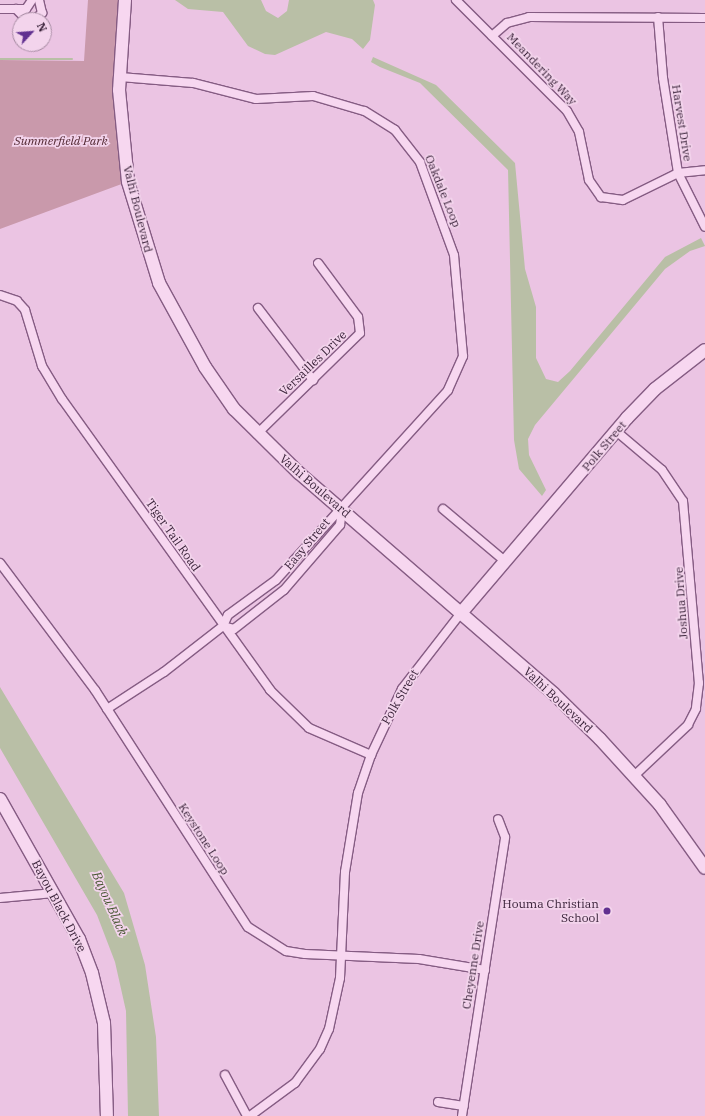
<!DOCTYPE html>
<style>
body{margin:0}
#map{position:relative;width:705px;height:1116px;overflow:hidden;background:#ebc4e3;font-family:"IBM Plex Serif",serif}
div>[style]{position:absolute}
.green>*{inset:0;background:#c999ab}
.water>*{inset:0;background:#b9bfa6}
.stream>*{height:2.5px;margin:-1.25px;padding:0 1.25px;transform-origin:1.25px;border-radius:1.25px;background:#b9bfa6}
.roads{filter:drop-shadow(1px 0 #855c83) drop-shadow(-1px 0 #855c83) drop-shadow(0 1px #855c83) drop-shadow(0 -1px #855c83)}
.street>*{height:8px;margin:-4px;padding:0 4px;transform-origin:4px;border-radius:4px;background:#f7d7f0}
.secondary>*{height:12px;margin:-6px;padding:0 6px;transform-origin:6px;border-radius:6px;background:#f7d7f0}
.dots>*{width:11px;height:11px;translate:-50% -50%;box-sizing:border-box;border:2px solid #f3d4ec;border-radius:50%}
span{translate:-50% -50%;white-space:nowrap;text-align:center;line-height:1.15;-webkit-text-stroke:3.5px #f3d4ec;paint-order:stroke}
.street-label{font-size:12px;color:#361f36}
.park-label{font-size:12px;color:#512731;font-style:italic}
.poi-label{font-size:12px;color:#361f36}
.right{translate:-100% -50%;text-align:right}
.water-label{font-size:13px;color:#44552f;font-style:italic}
.north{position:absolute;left:12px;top:12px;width:40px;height:40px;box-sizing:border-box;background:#f3d4ec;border:1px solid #a78ca3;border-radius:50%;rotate:64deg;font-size:11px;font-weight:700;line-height:16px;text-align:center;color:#361f36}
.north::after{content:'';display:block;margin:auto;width:14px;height:18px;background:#613090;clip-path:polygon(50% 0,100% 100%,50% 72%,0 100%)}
</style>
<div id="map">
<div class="green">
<i style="clip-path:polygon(88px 0,124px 0,121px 61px,127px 182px,0 229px,0 60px,84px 61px)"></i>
</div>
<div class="water">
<i style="clip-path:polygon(175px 0,261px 0,266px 11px,278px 18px,287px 11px,289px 0,373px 0,375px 5px,370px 40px,363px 49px,352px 39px,326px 32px,275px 55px,265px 54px,248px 46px,223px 12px,188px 9px)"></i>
<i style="clip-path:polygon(373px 57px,436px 85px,515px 163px,525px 269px,536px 307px,536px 358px,546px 379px,558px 382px,570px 371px,665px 257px,701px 238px,705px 246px,690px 251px,665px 269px,535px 425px,528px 439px,529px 455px,546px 490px,542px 496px,519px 469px,514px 440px,508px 170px,420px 83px,380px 67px,371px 62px)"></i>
<i style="clip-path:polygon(0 687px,124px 893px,145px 965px,156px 1037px,159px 1116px,128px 1116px,126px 1011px,115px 962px,97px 915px,0 748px)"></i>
</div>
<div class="stream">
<i style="left:0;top:59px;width:72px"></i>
</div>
<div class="roads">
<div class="street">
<i style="left:456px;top:0;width:157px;rotate:45deg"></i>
<i style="left:567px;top:111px;width:24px;rotate:60deg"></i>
<i style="left:579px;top:132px;width:49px;rotate:78.2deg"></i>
<i style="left:589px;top:180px;width:21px;rotate:55deg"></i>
<i style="left:601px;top:197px;width:22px;rotate:8deg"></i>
<i style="left:623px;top:200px;width:61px;rotate:-26.1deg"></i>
<i style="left:678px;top:173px;width:27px;rotate:-6deg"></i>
<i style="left:0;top:9px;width:16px"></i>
<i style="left:16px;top:9px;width:16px;rotate:45deg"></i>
<i style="left:16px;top:9px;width:10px"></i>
<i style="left:26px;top:9px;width:11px;rotate:-56deg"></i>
<i style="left:658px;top:17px;width:61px;rotate:85.3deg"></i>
<i style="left:663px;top:78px;width:96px;rotate:81deg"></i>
<i style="left:678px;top:173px;width:60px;rotate:63.4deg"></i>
<i style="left:34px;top:20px;width:11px;rotate:-41deg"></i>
<i style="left:42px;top:13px;width:13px;rotate:-103deg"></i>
<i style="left:492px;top:36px;width:20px;rotate:-41deg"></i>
<i style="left:507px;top:23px;width:23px;rotate:-15deg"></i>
<i style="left:529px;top:17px;width:176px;rotate:0.3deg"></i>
<i style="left:0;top:295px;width:18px;rotate:19deg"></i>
<i style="left:17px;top:301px;width:12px;rotate:48deg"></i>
<i style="left:25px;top:310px;width:59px;rotate:73.1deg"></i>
<i style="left:42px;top:366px;width:39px;rotate:59deg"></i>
<i style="left:62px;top:399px;width:358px;rotate:54.4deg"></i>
<i style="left:270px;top:690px;width:54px;rotate:44.3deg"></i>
<i style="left:309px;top:728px;width:68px;rotate:23.5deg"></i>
<i style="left:258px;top:308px;width:91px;rotate:52.6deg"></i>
<i style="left:616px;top:431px;width:60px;rotate:40.3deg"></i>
<i style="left:662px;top:470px;width:37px;rotate:56deg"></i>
<i style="left:683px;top:501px;width:183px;rotate:85deg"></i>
<i style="left:699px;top:683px;width:26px;rotate:97deg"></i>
<i style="left:696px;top:709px;width:18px;rotate:117deg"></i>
<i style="left:688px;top:725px;width:76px;rotate:136.6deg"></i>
<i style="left:257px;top:434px;width:144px;rotate:-44.4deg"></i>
<i style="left:360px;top:333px;width:16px;rotate:-97deg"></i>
<i style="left:358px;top:317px;width:67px;rotate:-126.5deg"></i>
<i style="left:443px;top:509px;width:82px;rotate:40.1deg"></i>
<i style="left:0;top:563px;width:159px;rotate:53.2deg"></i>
<i style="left:95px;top:690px;width:282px;rotate:57.2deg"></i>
<i style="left:248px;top:927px;width:45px;rotate:32.3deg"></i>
<i style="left:286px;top:951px;width:19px;rotate:9deg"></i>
<i style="left:305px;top:954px;width:114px;rotate:2.5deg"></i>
<i style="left:419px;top:959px;width:67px;rotate:9.5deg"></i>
<i style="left:223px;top:626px;width:11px;rotate:15deg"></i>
<i style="left:234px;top:629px;width:63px;rotate:-38deg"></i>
<i style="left:284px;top:590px;width:86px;rotate:-49.3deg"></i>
<i style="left:340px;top:525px;width:15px;rotate:-82deg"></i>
<i style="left:107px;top:709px;width:68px;rotate:-33deg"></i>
<i style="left:164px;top:672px;width:75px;rotate:-37.9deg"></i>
<i style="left:223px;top:626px;width:12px;rotate:-66deg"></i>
<i style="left:228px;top:615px;width:59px;rotate:-36.1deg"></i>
<i style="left:276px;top:580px;width:256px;rotate:-47.8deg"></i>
<i style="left:448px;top:390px;width:37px;rotate:-66deg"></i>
<i style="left:463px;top:356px;width:101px;rotate:-95.1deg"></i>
<i style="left:454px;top:255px;width:99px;rotate:-110.1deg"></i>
<i style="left:420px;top:162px;width:41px;rotate:-128deg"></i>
<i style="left:395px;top:130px;width:36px;rotate:-148deg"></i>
<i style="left:364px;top:111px;width:53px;rotate:-163.6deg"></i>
<i style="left:313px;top:96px;width:57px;rotate:177deg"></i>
<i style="left:256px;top:99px;width:65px;rotate:-165.7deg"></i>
<i style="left:193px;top:83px;width:73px;rotate:-175.3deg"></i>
<i style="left:0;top:898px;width:54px;rotate:-5.3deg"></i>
<i style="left:225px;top:1075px;width:47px;rotate:61.8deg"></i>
<i style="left:438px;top:1102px;width:26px;rotate:9deg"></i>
<i style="left:250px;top:1116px;width:56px;rotate:-36.3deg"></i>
<i style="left:295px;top:1083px;width:42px;rotate:-53.7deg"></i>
<i style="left:320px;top:1049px;width:22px;rotate:-66deg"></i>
<i style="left:329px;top:1029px;width:52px;rotate:-77.8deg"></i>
<i style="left:340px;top:978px;width:106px;rotate:-87.3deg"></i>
<i style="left:345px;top:872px;width:80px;rotate:-80.7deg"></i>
<i style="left:358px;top:793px;width:40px;rotate:-71.1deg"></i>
<i style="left:371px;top:755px;width:73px;rotate:-64.8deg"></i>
<i style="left:402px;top:689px;width:96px;rotate:-52.2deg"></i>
<i style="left:462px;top:1116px;width:282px;rotate:-81.2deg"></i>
<i style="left:505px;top:837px;width:19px;rotate:-111deg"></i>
</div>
<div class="secondary">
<i style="left:125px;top:0;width:90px;rotate:93.8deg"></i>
<i style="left:119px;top:90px;width:92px;rotate:84.4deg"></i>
<i style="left:128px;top:182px;width:106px;rotate:72.9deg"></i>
<i style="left:159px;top:283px;width:96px;rotate:61.3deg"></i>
<i style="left:205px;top:367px;width:51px;rotate:55.4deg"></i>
<i style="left:234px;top:409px;width:91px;rotate:44.6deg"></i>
<i style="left:299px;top:473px;width:337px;rotate:40.9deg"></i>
<i style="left:554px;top:694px;width:64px;rotate:44.4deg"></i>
<i style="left:600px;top:739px;width:89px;rotate:47.7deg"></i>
<i style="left:660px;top:805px;width:77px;rotate:54.5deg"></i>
<i style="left:461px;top:613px;width:256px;rotate:-49.6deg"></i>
<i style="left:627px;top:418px;width:40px;rotate:-46deg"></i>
<i style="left:655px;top:389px;width:63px;rotate:-38deg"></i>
<i style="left:0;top:799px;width:161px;rotate:60.6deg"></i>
<i style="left:79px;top:939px;width:36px;rotate:69deg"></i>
<i style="left:92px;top:973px;width:51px;rotate:76.5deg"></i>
<i style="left:104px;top:1023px;width:93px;rotate:88.2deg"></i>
</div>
</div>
<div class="dots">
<i style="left:607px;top:911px;background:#613090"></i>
</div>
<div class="street-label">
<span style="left:542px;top:69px;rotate:46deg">Meandering Way</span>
<span style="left:682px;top:123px;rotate:81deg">Harvest Drive</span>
<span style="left:443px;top:191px;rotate:68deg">Oakdale Loop</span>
<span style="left:138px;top:209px;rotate:76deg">Valhi Boulevard</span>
<span style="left:313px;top:363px;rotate:-44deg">Versailles Drive</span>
<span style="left:604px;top:446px;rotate:-50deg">Polk Street</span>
<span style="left:315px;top:486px;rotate:41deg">Valhi Boulevard</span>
<span style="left:173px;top:535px;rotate:55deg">Tiger Tail Road</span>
<span style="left:307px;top:544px;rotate:-50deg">Easy Street</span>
<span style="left:681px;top:603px;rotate:-94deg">Joshua Drive</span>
<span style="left:400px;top:697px;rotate:-60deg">Polk Street</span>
<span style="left:558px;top:700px;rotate:43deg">Valhi Boulevard</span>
<span style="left:204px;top:839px;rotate:57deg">Keystone Loop</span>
<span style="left:59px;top:906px;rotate:62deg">Bayou Black Drive</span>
<span style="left:473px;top:965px;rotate:-81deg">Cheyenne Drive</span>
</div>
<div class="park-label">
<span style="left:61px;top:141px">Summerfield Park</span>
</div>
<div class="poi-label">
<span class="right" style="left:599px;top:911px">Houma Christian<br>School</span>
</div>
<div class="water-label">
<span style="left:109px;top:904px;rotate:66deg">Bayou Black</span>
</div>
<div class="north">N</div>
</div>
